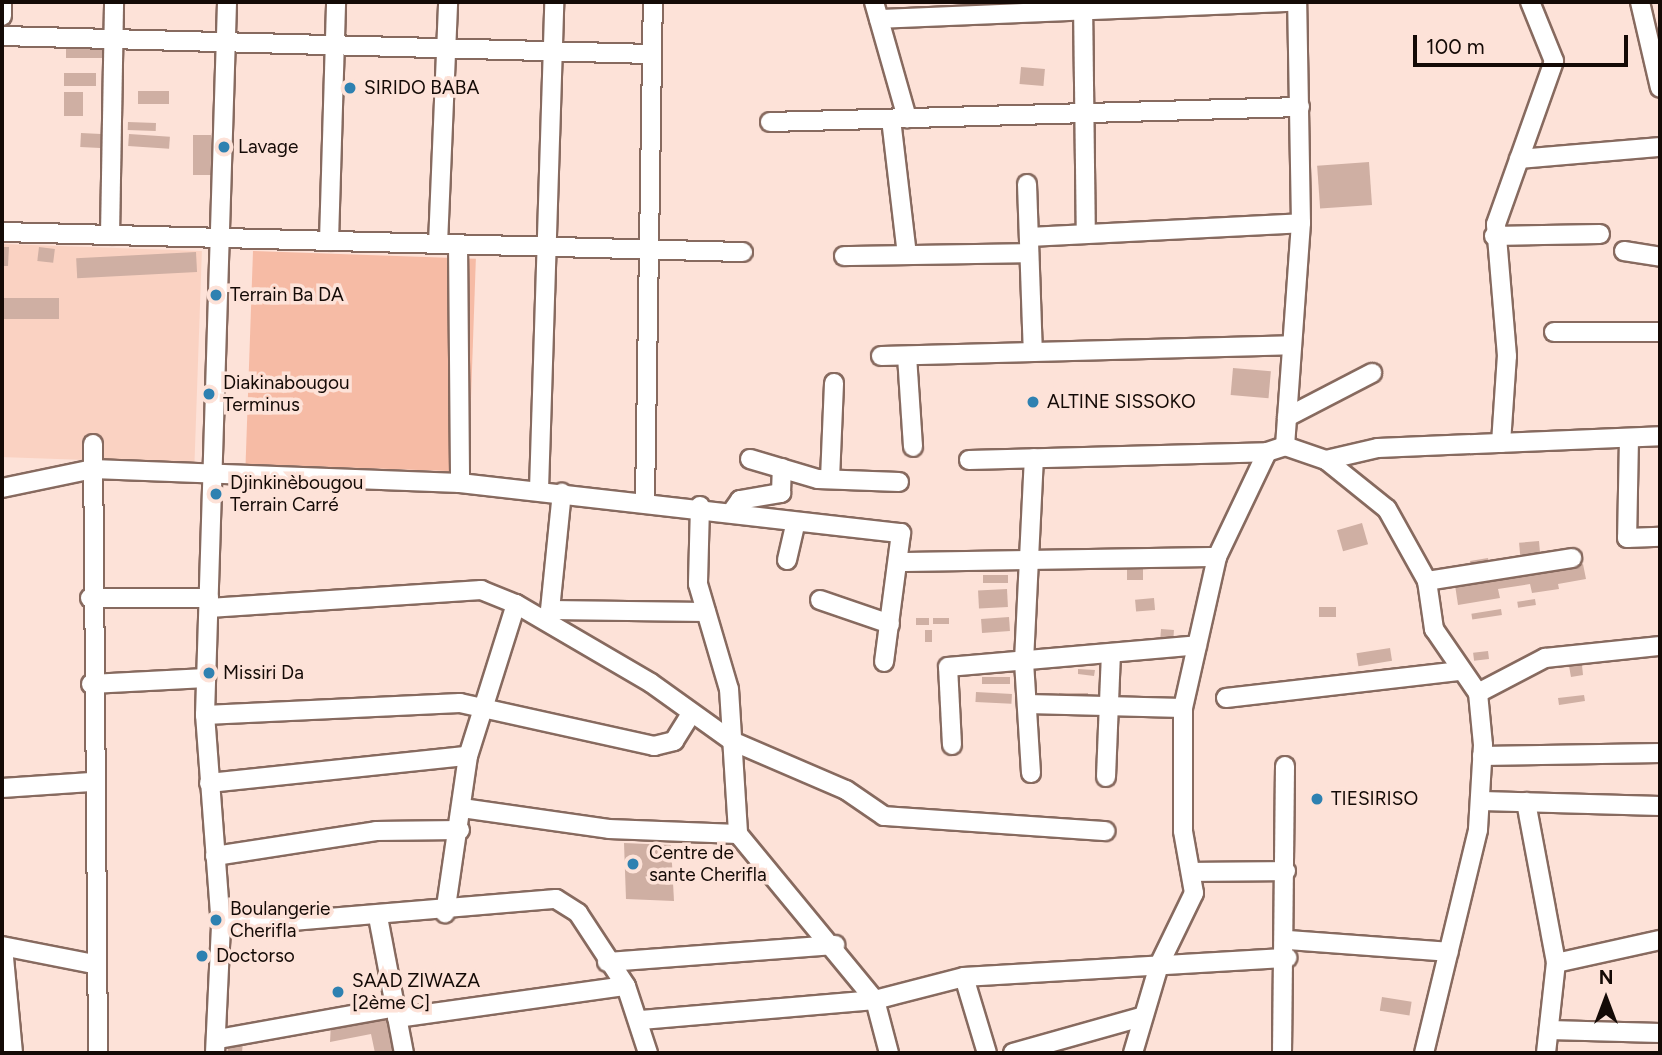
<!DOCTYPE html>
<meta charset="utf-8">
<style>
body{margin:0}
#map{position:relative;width:1662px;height:1055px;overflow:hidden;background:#fde2d8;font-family:Figtree,sans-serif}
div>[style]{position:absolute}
.built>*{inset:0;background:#fad2c2;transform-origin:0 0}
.green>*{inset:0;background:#f6bba5;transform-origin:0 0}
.building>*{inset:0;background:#cfafa3;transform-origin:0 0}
.roads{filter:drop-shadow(2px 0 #876a5f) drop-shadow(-2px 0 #876a5f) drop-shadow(0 2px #876a5f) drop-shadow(0 -2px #876a5f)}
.minor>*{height:18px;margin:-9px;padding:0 9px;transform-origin:9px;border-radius:9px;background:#fff}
.dots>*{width:19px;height:19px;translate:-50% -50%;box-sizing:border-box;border:4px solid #fde2d8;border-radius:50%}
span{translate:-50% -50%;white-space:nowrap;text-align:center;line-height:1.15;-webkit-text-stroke:7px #fde2d8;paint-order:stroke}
.poi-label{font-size:19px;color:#140a06}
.left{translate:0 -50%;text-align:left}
.frame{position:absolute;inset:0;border:4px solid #140a06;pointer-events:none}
.north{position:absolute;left:1571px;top:964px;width:70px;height:70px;-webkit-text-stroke:5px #fde2d8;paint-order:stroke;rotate:0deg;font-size:19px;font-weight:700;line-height:28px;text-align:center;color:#140a06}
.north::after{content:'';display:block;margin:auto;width:24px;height:32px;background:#140a06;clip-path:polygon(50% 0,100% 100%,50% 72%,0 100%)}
.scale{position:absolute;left:1413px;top:35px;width:215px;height:32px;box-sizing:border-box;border:4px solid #140a06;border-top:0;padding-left:9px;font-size:21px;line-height:24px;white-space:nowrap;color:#140a06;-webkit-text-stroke:5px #fde2d8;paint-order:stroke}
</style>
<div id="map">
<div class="built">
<i style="left:2px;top:244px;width:200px;height:213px;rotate:2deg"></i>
</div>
<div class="green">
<i style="left:253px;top:251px;width:223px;height:213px;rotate:2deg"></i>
</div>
<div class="building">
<i style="left:66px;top:46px;width:38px;height:12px"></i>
<i style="left:1021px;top:67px;width:24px;height:17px;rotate:5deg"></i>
<i style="left:96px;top:73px;width:13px;height:32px;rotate:90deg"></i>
<i style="left:138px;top:91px;width:31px;height:13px"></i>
<i style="left:64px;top:92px;width:19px;height:24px"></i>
<i style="left:128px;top:122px;width:28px;height:8px;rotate:2deg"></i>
<i style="left:81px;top:133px;width:20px;height:14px;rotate:3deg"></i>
<i style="left:129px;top:134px;width:41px;height:12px;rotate:4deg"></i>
<i style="left:193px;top:135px;width:18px;height:40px"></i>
<i style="left:1369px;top:162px;width:43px;height:52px;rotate:86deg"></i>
<i style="clip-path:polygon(2px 247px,9px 247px,8px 266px,2px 266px)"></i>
<i style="left:39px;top:247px;width:16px;height:14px;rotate:7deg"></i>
<i style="left:196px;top:252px;width:20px;height:120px;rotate:87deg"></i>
<i style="left:59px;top:298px;width:21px;height:57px;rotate:90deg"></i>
<i style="left:1233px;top:368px;width:38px;height:27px;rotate:5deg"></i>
<i style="left:1362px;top:523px;width:22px;height:26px;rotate:74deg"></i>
<i style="left:1539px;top:541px;width:12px;height:20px;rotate:85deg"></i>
<i style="clip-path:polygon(1488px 558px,1489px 565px,1471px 567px,1470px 561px)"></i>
<i style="clip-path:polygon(1583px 564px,1586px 579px,1558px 584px,1559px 589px,1532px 593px,1530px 584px,1498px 589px,1500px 598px,1458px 605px,1455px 585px)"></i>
<i style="left:1143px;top:569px;width:11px;height:16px;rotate:90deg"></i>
<i style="left:1008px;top:575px;width:8px;height:25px;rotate:90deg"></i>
<i style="left:1007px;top:589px;width:18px;height:29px;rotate:87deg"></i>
<i style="left:1154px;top:598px;width:12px;height:19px;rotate:85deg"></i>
<i style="left:1535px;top:599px;width:6px;height:18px;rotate:81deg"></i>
<i style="left:1319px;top:607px;width:17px;height:10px"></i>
<i style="left:1501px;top:609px;width:6px;height:30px;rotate:81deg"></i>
<i style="left:1009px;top:617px;width:14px;height:28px;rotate:86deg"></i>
<i style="left:916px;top:618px;width:13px;height:7px"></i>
<i style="left:933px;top:618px;width:16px;height:6px"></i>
<i style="left:1161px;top:629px;width:13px;height:11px;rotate:4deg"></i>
<i style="left:925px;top:630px;width:7px;height:12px"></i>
<i style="left:1390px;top:648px;width:13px;height:34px;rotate:81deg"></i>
<i style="left:1488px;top:651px;width:8px;height:15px;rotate:83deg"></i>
<i style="clip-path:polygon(1582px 665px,1583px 675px,1571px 677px,1569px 666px)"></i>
<i style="clip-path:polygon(1078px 669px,1095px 670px,1094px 676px,1078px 674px)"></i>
<i style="left:982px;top:677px;width:28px;height:7px"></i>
<i style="left:976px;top:692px;width:36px;height:10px;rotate:3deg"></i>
<i style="left:1059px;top:693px;width:29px;height:5px"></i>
<i style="clip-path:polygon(1584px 695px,1585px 701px,1559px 705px,1558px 698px)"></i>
<i style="clip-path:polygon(624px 843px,671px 845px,674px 901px,626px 899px)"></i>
<i style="left:1382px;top:997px;width:30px;height:14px;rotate:9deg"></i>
<i style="clip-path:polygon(388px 1012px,396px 1053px,375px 1053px,371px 1034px,330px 1042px,331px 1023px)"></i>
<i style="clip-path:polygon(230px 1041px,243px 1041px,242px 1053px,227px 1053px)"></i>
</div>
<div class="roads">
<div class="minor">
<i style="left:874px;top:2px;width:121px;rotate:74.1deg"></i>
<i style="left:1083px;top:2px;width:232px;rotate:89.3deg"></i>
<i style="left:1640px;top:2px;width:88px;rotate:76.9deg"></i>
<i style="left:2px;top:16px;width:14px;rotate:-90deg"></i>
<i style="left:879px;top:19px;width:410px;rotate:-2.4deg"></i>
<i style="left:2px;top:36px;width:650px;rotate:1.59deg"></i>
<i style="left:891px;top:119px;width:137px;rotate:83.3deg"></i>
<i style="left:770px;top:122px;width:530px;rotate:-1.62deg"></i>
<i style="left:1519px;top:159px;width:142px;rotate:-4.9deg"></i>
<i style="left:1027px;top:184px;width:168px;rotate:88deg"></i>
<i style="left:2px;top:232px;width:741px;rotate:1.55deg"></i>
<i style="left:110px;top:235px;width:233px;rotate:-89deg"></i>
<i style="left:1494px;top:236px;width:106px;rotate:-1.1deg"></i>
<i style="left:1029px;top:237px;width:272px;rotate:-2.9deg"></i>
<i style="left:329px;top:241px;width:239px;rotate:-88.3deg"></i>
<i style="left:438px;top:244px;width:242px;rotate:-87.6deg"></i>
<i style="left:458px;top:244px;width:239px;rotate:89.5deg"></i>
<i style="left:1624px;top:251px;width:36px;rotate:9deg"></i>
<i style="left:844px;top:256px;width:185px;rotate:-0.9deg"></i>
<i style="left:1554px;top:332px;width:106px"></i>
<i style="left:881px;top:356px;width:411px;rotate:-1.5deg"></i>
<i style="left:907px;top:356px;width:91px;rotate:86.2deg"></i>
<i style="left:1287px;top:417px;width:96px;rotate:-27.4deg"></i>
<i style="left:1629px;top:438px;width:100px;rotate:91.1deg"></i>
<i style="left:1627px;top:538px;width:33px;rotate:-2deg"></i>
<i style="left:1501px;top:443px;width:87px;rotate:-86.1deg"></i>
<i style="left:1507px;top:356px;width:132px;rotate:-94.8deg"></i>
<i style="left:1496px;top:224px;width:173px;rotate:-70.4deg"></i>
<i style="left:1554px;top:61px;width:64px;rotate:-112.1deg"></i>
<i style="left:93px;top:444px;width:609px;rotate:89.53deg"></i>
<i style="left:1285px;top:446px;width:224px;rotate:-85.9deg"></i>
<i style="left:1301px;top:223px;width:221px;rotate:-91deg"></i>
<i style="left:750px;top:459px;width:71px;rotate:16.4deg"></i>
<i style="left:818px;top:479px;width:81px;rotate:2.1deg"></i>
<i style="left:969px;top:460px;width:298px;rotate:-1.5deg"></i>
<i style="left:1326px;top:460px;width:53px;rotate:-13deg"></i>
<i style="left:1378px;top:448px;width:282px;rotate:-2.4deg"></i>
<i style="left:830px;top:479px;width:96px;rotate:-87.6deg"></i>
<i style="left:2px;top:488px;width:93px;rotate:-11.8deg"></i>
<i style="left:93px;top:469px;width:367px;rotate:2.2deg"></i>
<i style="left:460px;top:483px;width:444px;rotate:6.5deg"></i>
<i style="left:901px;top:533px;width:130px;rotate:97.5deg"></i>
<i style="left:539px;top:490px;width:488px;rotate:-88.2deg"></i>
<i style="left:645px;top:501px;width:499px;rotate:-89.1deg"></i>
<i style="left:700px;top:506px;width:78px;rotate:91.5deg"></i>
<i style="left:698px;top:584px;width:109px;rotate:73.6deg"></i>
<i style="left:729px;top:689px;width:145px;rotate:86.4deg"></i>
<i style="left:738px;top:834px;width:215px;rotate:50.5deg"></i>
<i style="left:875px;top:1000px;width:55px;rotate:75.2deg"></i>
<i style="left:731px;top:513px;width:16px;rotate:-55deg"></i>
<i style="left:740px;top:500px;width:42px;rotate:-9.7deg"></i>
<i style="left:781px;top:493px;width:25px;rotate:-88deg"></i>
<i style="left:787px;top:560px;width:36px;rotate:-77deg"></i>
<i style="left:899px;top:562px;width:318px;rotate:-0.9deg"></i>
<i style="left:1427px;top:581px;width:147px;rotate:-9deg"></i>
<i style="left:90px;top:598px;width:119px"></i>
<i style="left:820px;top:600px;width:74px;rotate:18.9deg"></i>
<i style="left:516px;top:604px;width:156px;rotate:30.3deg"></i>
<i style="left:651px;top:683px;width:100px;rotate:35.6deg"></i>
<i style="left:732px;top:741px;width:124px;rotate:23.3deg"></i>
<i style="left:846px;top:790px;width:46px;rotate:34.4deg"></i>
<i style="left:884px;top:816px;width:222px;rotate:3.9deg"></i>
<i style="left:209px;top:608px;width:273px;rotate:-3.8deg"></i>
<i style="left:481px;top:590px;width:38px;rotate:22deg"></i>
<i style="left:516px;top:604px;width:159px;rotate:107.5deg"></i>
<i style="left:468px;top:756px;width:159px;rotate:98.3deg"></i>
<i style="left:550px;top:610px;width:156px;rotate:0.7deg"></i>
<i style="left:549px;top:620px;width:128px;rotate:-84.2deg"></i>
<i style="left:91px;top:684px;width:115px;rotate:-3deg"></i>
<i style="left:1478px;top:693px;width:76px;rotate:-27.6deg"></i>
<i style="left:1545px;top:658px;width:116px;rotate:-6deg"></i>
<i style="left:1226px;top:698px;width:236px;rotate:-6.6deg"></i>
<i style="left:1027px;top:704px;width:156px;rotate:1.5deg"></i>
<i style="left:205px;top:715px;width:255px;rotate:-2.7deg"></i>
<i style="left:460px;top:703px;width:199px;rotate:12.5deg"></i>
<i style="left:654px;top:746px;width:21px;rotate:-14deg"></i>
<i style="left:674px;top:741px;width:32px;rotate:-58deg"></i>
<i style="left:952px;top:745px;width:78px;rotate:-92.9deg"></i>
<i style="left:948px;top:667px;width:250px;rotate:-5deg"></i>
<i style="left:1482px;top:756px;width:178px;rotate:-1deg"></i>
<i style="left:1031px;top:773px;width:112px;rotate:-93.6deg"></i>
<i style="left:1024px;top:661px;width:203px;rotate:-87.2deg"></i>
<i style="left:1106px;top:777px;width:124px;rotate:-87.7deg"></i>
<i style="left:209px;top:783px;width:260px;rotate:-6deg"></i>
<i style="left:2px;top:788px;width:89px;rotate:-3.9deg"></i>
<i style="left:1482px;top:801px;width:178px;rotate:1.6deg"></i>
<i style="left:1526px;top:802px;width:164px;rotate:79.4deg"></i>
<i style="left:462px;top:808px;width:148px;rotate:8.1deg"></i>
<i style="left:609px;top:829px;width:129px;rotate:2.2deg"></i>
<i style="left:215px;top:856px;width:163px;rotate:-8.8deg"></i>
<i style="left:376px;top:831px;width:84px;rotate:-0.7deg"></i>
<i style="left:1194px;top:872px;width:92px;rotate:-0.6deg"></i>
<i style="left:378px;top:917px;width:138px;rotate:79.2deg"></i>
<i style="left:221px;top:927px;width:336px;rotate:-4.8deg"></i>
<i style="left:556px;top:899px;width:26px;rotate:32deg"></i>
<i style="left:578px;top:913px;width:87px;rotate:56.7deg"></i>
<i style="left:626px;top:986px;width:71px;rotate:71.8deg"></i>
<i style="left:1287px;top:940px;width:162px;rotate:4.2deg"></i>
<i style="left:2px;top:946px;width:94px;rotate:11.1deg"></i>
<i style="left:3px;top:947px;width:106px;rotate:84.6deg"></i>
<i style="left:607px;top:962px;width:229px;rotate:-4.3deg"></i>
<i style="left:964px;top:977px;width:79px;rotate:73.2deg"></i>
<i style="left:397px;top:1018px;width:231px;rotate:-8deg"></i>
<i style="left:641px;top:1020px;width:235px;rotate:-4.9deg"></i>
<i style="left:875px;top:1000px;width:92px;rotate:-14.5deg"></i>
<i style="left:964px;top:977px;width:324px;rotate:-3.4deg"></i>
<i style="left:1549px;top:1030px;width:111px;rotate:1.5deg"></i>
<i style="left:218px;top:1039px;width:180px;rotate:-10.2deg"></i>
<i style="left:215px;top:1053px;width:126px;rotate:-87.3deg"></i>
<i style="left:221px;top:927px;width:213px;rotate:-94.3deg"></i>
<i style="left:205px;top:715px;width:713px;rotate:-88.23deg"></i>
<i style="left:1013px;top:1053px;width:133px;rotate:-15.7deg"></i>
<i style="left:1133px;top:1053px;width:92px;rotate:-73.5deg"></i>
<i style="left:1159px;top:965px;width:80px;rotate:-64.1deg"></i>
<i style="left:1194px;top:893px;width:63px;rotate:-100.1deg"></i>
<i style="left:1183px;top:831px;width:123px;rotate:-90deg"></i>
<i style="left:1183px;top:708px;width:155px;rotate:-77.3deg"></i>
<i style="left:1217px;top:557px;width:116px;rotate:-64.5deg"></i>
<i style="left:1267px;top:452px;width:19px;rotate:-18deg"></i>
<i style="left:1285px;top:446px;width:43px;rotate:18.9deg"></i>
<i style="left:1326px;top:460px;width:78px;rotate:38.8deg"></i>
<i style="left:1387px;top:509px;width:82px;rotate:60.9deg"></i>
<i style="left:1427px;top:581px;width:49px;rotate:81.7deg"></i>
<i style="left:1434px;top:629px;width:78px;rotate:55.5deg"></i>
<i style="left:1478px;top:693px;width:52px;rotate:84.5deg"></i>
<i style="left:1483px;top:745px;width:85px;rotate:93.4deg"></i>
<i style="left:1478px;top:830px;width:229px;rotate:103.6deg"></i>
<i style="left:1282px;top:1053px;width:287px;rotate:-89.4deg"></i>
<i style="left:1546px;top:1053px;width:91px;rotate:-83.7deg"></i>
<i style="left:1556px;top:963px;width:107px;rotate:-12.5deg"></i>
</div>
</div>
<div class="dots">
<i style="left:350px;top:88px;background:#2e81b1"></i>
<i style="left:224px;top:147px;background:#2e81b1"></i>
<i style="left:216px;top:295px;background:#2e81b1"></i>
<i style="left:209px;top:394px;background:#2e81b1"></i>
<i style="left:1033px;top:402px;background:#2e81b1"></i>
<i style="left:216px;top:494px;background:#2e81b1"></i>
<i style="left:209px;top:673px;background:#2e81b1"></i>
<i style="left:1317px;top:799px;background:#2e81b1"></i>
<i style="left:633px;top:864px;background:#2e81b1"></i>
<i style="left:216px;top:920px;background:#2e81b1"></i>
<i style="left:202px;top:956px;background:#2e81b1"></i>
<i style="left:338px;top:992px;background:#2e81b1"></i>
</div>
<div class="poi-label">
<span class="left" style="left:364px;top:88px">SIRIDO BABA</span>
<span class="left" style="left:238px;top:147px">Lavage</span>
<span class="left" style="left:230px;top:295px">Terrain Ba DA</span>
<span class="left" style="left:223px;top:394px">Diakinabougou<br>Terminus</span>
<span class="left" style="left:1047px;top:402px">ALTINE SISSOKO</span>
<span class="left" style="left:230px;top:494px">Djinkinèbougou<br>Terrain Carré</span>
<span class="left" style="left:223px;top:673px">Missiri Da</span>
<span class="left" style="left:1331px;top:799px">TIESIRISO</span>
<span class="left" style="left:649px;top:864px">Centre de<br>sante Cherifla</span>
<span class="left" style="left:230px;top:920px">Boulangerie<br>Cherifla</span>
<span class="left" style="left:216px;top:956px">Doctorso</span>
<span class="left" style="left:352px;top:992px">SAAD ZIWAZA<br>[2ème C]</span>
</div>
<div class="frame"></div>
<div class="north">N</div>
<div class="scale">100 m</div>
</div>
